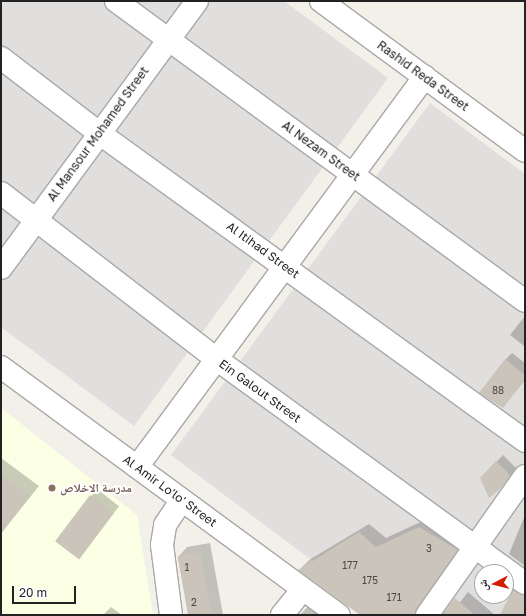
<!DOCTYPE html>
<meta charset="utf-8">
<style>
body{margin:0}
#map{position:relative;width:526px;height:616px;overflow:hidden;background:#f2f0e8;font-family:"Golos Text","Noto Naskh Arabic",sans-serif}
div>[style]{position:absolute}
.residential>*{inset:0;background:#e0dfde}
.education>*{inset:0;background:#fbffe4}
.shadow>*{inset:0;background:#0003;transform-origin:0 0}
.building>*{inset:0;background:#cbc4ba;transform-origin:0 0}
.roads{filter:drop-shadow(1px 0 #a9a9a9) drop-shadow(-1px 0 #a9a9a9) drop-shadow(0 1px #a9a9a9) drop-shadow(0 -1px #a9a9a9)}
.street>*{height:22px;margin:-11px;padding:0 11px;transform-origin:11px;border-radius:11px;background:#fff}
.dots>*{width:11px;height:11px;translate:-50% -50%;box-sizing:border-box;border:2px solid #fff;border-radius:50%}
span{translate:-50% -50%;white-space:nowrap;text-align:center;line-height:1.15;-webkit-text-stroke:3.5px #fff;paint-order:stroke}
.number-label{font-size:10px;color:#4c4a48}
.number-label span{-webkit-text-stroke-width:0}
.street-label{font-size:12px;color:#222}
.education-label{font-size:12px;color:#785e54;font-weight:700}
.left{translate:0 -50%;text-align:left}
.frame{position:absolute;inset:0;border:2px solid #222;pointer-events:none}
.north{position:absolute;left:474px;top:564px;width:40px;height:40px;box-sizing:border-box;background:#fff;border:1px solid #a7a7a7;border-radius:50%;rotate:263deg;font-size:11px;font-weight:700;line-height:16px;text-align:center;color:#222}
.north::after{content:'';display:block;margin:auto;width:14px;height:18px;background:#d31d00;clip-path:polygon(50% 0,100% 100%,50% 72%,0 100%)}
.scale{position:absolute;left:12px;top:586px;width:64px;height:18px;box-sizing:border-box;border:2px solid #222;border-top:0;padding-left:5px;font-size:12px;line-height:14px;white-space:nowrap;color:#222;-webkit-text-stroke:3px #fff;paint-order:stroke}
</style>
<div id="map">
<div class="residential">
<i style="clip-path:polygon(1px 1px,284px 1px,388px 78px,134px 426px,1px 327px)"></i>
<i style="clip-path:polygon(evenodd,430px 103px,525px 174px,525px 615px,385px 615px,171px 455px,430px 103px,482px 572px,506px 572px,506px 596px,482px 596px,482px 572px)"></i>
</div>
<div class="education">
<i style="clip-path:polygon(1px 408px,137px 515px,153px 615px,1px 615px)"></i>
</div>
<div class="shadow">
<i style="clip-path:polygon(525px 316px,525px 344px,524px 346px,510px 335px)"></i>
<i style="clip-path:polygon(512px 353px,525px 363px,525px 380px,503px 407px,505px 360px)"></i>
<i style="clip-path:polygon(503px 455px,516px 468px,501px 487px,481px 478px)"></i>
<i style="clip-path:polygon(1px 458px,39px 486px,3px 531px,1px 529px)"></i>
<i style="left:97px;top:489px;width:28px;height:65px;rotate:38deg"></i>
<i style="clip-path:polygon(525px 515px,525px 566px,509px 554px)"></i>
<i style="clip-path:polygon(429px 518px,465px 539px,412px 615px,362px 615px,300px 569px,309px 560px,369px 524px,386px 538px)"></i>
<i style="clip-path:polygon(210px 543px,223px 615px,188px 615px,178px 557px,187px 547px)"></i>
<i style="clip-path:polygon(468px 592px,495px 615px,450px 615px)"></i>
<i style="clip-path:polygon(310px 604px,324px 615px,300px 615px)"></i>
<i style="clip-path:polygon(111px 607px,122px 615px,103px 615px)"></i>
</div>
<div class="building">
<i style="clip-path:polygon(505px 359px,525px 375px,525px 379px,503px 408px,479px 393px)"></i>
<i style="clip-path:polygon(496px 461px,510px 475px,501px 488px,489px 498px,480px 478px)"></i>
<i style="clip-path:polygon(1px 473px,30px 495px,1px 534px)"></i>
<i style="left:90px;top:495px;width:30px;height:58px;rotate:37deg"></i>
<i style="clip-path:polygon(419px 527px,458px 550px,417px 608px,415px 615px,360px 615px,298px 570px,359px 532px,376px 547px)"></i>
<i style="left:200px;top:552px;width:64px;height:23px;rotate:79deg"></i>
<i style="clip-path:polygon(513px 589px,525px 595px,525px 615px,500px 615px)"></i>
<i style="clip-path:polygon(455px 598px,475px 615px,442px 615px)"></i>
</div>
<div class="roads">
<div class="street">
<i style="left:116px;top:1px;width:507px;rotate:36.26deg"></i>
<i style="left:321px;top:1px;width:253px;rotate:36.3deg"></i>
<i style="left:1px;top:58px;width:123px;rotate:37.4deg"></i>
<i style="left:99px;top:133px;width:526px;rotate:35.87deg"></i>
<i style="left:1px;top:193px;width:270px;rotate:37.6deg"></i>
<i style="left:215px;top:358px;width:383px;rotate:36deg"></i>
<i style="left:1px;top:268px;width:331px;rotate:-53.7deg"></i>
<i style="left:1px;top:367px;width:419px;rotate:36.3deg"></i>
<i style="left:137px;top:467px;width:485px;rotate:-53.6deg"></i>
<i style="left:171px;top:615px;width:71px;rotate:-97.3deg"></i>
<i style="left:162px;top:545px;width:20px;rotate:-81deg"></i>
<i style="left:165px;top:525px;width:30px;rotate:-56deg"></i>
<i style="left:282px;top:615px;width:33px;rotate:-51deg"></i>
<i style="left:427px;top:615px;width:170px;rotate:-54.8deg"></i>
</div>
</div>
<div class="dots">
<i style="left:52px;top:488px;background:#8d6e63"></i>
</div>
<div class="number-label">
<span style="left:498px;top:391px">88</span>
<span style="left:429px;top:549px">3</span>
<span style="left:350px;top:566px">177</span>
<span style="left:187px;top:568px">1</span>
<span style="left:370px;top:581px">175</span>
<span style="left:394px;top:598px">171</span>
<span style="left:194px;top:603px">2</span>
</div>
<div class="street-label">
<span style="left:423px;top:76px;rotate:36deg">Rashid Reda Street</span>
<span style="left:98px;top:134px;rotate:-54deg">Al Mansour Mohamed Street</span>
<span style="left:321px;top:151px;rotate:36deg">Al Nezam Street</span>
<span style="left:263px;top:250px;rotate:36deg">Al Itihad Street</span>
<span style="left:260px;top:391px;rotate:36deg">Ein Galout Street</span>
<span style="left:170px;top:491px;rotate:36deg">Al Amir Lo'lo' Street</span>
</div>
<div class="education-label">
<span class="left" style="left:60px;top:488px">مدرسة الاخلاص</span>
</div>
<div class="frame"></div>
<div class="north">ش</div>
<div class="scale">20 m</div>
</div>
